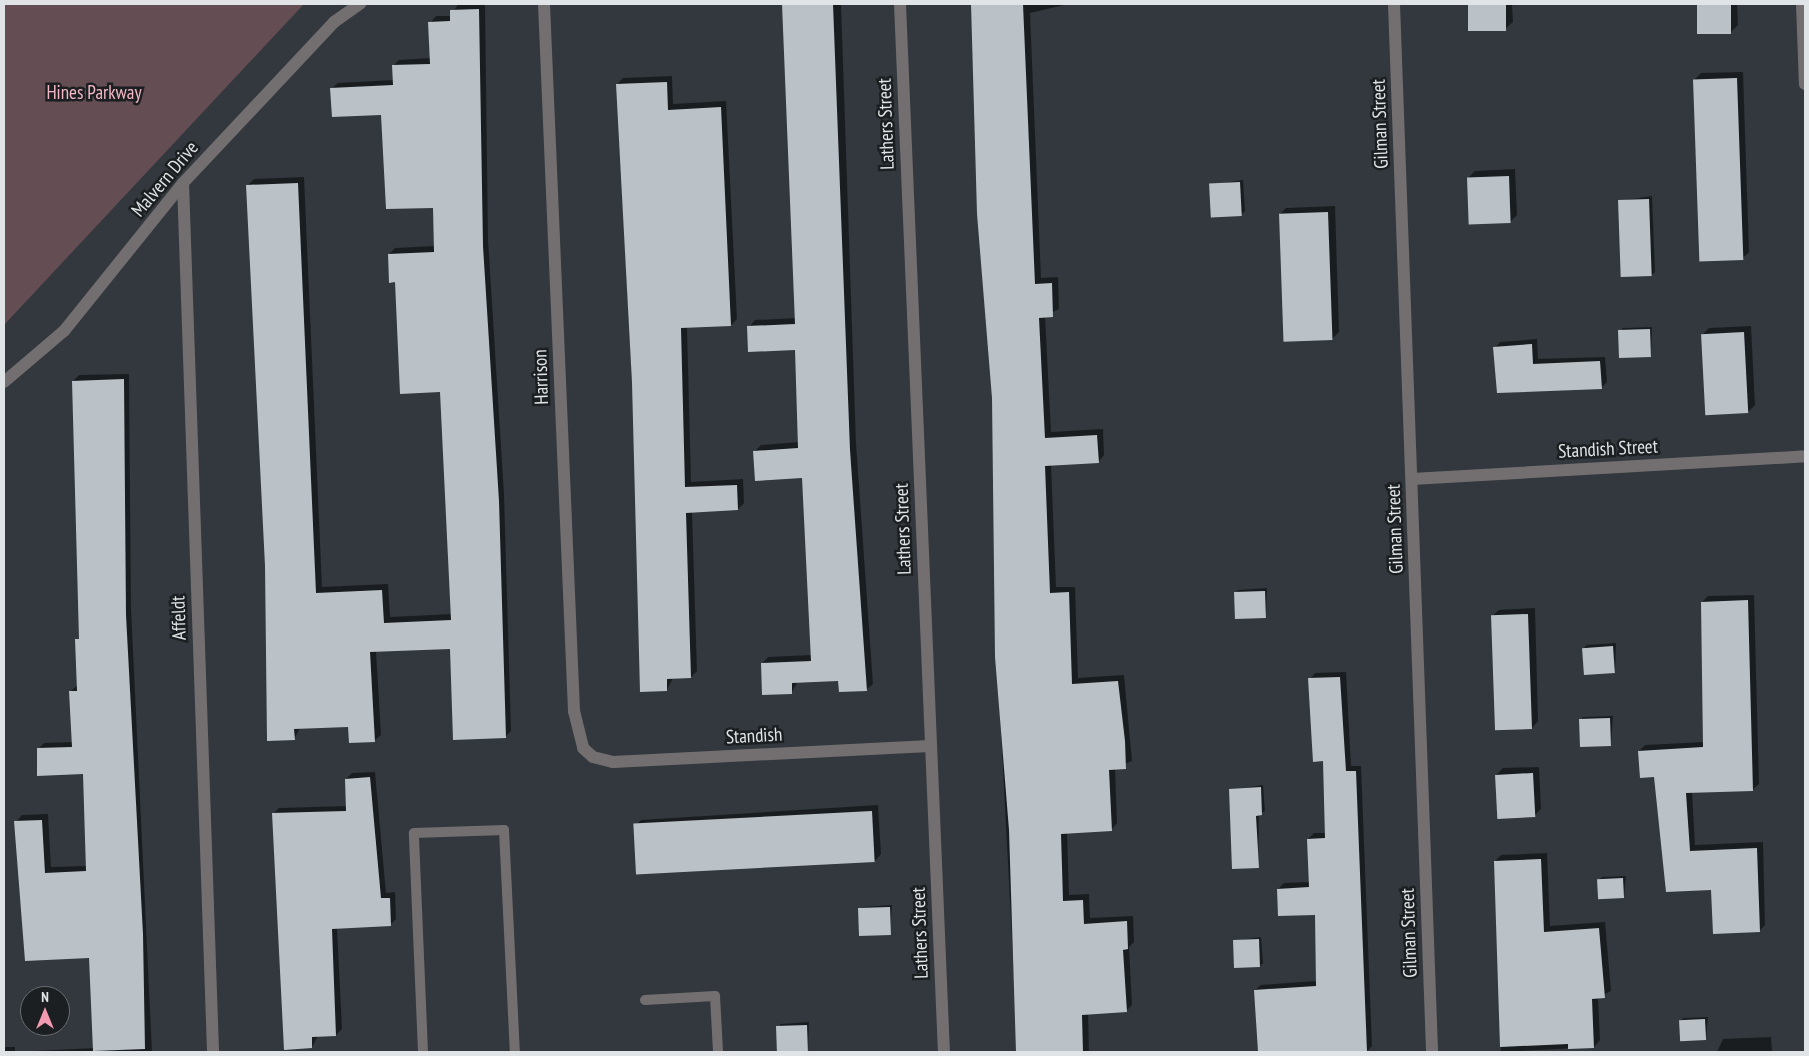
<!DOCTYPE html>
<style>
body{margin:0}
#map{position:relative;width:1809px;height:1056px;overflow:hidden;background:#32383d;font-family:"PT Sans Narrow",sans-serif}
div>[style]{position:absolute}
.green>*{inset:0;background:#654e53}
.shadow>*{inset:0;background:#0007}
.building>*{inset:0;background:#bac2c8;transform-origin:0 0}
.lane>*{height:10px;margin:-5px;padding:0 5px;transform-origin:5px;border-radius:5px;background:#736f70}
.street>*{height:12px;margin:-6px;padding:0 6px;transform-origin:6px;border-radius:6px;background:#736f70}
span{translate:-50% -50%;white-space:nowrap;text-align:center;line-height:1.15;-webkit-text-stroke:5px #1c1f21;paint-order:stroke}
.park-label{font-size:19px;color:#f5b7c5}
.street-label{font-size:19px;color:#e0e4e7}
.frame{position:absolute;inset:0;border:5px solid #e0e4e7;pointer-events:none}
.north{position:absolute;left:20px;top:986px;width:50px;height:50px;box-sizing:border-box;background:#1c1f21;border:1px solid #6a6e70;border-radius:50%;rotate:0deg;font-size:14px;font-weight:700;line-height:20px;text-align:center;color:#e0e4e7}
.north::after{content:'';display:block;margin:auto;width:18px;height:22px;background:#f29ab0;clip-path:polygon(50% 0,100% 100%,50% 72%,0 100%)}
</style>
<div id="map">
<div class="green">
<i style="clip-path:polygon(4px 4px,304px 4px,4px 325px)"></i>
</div>
<div class="shadow">
<i style="clip-path:polygon(458px 4px,485px 4px,488px 239px,504px 494px,511px 731px,505px 737px,451px 648px,376px 651px,381px 735px,374px 741px,349px 726px,300px 728px,294px 739px,264px 486px,247px 186px,254px 179px,304px 177px,322px 587px,388px 584px,390px 617px,452px 614px,441px 391px,389px 254px,395px 248px,435px 246px,434px 207px,382px 114px,331px 89px,338px 83px,394px 80px,393px 66px,399px 60px,431px 58px,430px 23px,436px 16px,451px 16px)"></i>
<i style="clip-path:polygon(783px 4px,841px 4px,856px 443px,873px 684px,866px 690px,840px 680px,798px 681px,792px 692px,762px 664px,768px 657px,812px 655px,803px 477px,754px 452px,761px 445px,799px 442px,796px 348px,749px 327px,755px 320px,797px 318px)"></i>
<i style="clip-path:polygon(975px 4px,1069px 4px,1030px 13px,1041px 278px,1058px 277px,1059px 309px,1045px 316px,1051px 432px,1103px 429px,1104px 455px,1098px 462px,1051px 464px,1056px 587px,1075px 587px,1078px 678px,1124px 675px,1132px 761px,1115px 768px,1117px 823px,1111px 830px,1067px 832px,1069px 895px,1089px 894px,1090px 918px,1133px 916px,1134px 942px,1129px 947px,1132px 1005px,1126px 1011px,1088px 1013px,1089px 1052px,1018px 1052px,997px 657px,993px 398px)"></i>
<i style="clip-path:polygon(1469px 4px,1512px 4px,1513px 22px,1506px 28px,1470px 30px)"></i>
<i style="clip-path:polygon(1698px 4px,1737px 4px,1738px 25px,1731px 32px,1699px 33px)"></i>
<i style="clip-path:polygon(1743px 72px,1749px 252px,1742px 259px,1694px 80px,1701px 73px)"></i>
<i style="clip-path:polygon(672px 76px,673px 104px,726px 101px,737px 319px,731px 325px,687px 327px,691px 482px,743px 479px,744px 503px,738px 509px,692px 512px,697px 671px,691px 677px,673px 678px,667px 690px,632px 383px,617px 84px,623px 78px)"></i>
<i style="clip-path:polygon(1515px 169px,1517px 215px,1510px 222px,1468px 178px,1475px 171px)"></i>
<i style="clip-path:polygon(1243px 180px,1245px 211px,1242px 214px,1210px 185px)"></i>
<i style="clip-path:polygon(1652px 196px,1655px 272px,1652px 275px,1619px 201px)"></i>
<i style="clip-path:polygon(1335px 206px,1339px 332px,1332px 339px,1280px 214px,1286px 208px)"></i>
<i style="clip-path:polygon(1751px 326px,1755px 405px,1748px 412px,1702px 335px,1709px 328px)"></i>
<i style="clip-path:polygon(1652px 327px,1651px 356px,1620px 331px,1623px 328px)"></i>
<i style="clip-path:polygon(1537px 339px,1538px 359px,1605px 357px,1607px 382px,1601px 388px,1498px 392px,1495px 348px,1500px 342px)"></i>
<i style="clip-path:polygon(129px 374px,131px 608px,152px 1052px,4px 1052px,4px 1039px,4px 1047px,15px 1047px,15px 1052px,94px 1048px,90px 957px,16px 822px,22px 815px,48px 814px,51px 867px,87px 866px,84px 773px,38px 749px,44px 743px,73px 742px,71px 691px,78px 685px,80px 636px,73px 381px,79px 375px)"></i>
<i style="clip-path:polygon(1267px 588px,1266px 617px,1235px 593px,1238px 590px)"></i>
<i style="clip-path:polygon(1754px 595px,1759px 784px,1752px 790px,1692px 792px,1695px 845px,1763px 842px,1765px 925px,1759px 931px,1712px 889px,1667px 891px,1656px 776px,1639px 751px,1645px 745px,1704px 742px,1702px 602px,1708px 596px)"></i>
<i style="clip-path:polygon(1535px 608px,1538px 721px,1532px 728px,1492px 616px,1499px 610px)"></i>
<i style="clip-path:polygon(1616px 643px,1615px 672px,1584px 648px,1587px 645px)"></i>
<i style="clip-path:polygon(1346px 672px,1351px 766px,1361px 766px,1372px 1046px,1366px 1052px,1258px 1052px,1255px 990px,1261px 985px,1317px 981px,1316px 913px,1278px 889px,1284px 883px,1310px 882px,1308px 839px,1314px 833px,1326px 833px,1324px 760px,1310px 679px,1315px 673px)"></i>
<i style="clip-path:polygon(1613px 716px,1611px 745px,1580px 720px,1583px 717px)"></i>
<i style="clip-path:polygon(1539px 767px,1541px 809px,1535px 815px,1496px 775px,1503px 768px)"></i>
<i style="clip-path:polygon(375px 772px,386px 893px,395px 892px,396px 919px,390px 925px,337px 928px,342px 1029px,336px 1035px,318px 1036px,312px 1047px,273px 814px,279px 808px,347px 806px,346px 779px,352px 773px)"></i>
<i style="clip-path:polygon(1263px 785px,1265px 811px,1259px 814px,1258px 867px,1231px 790px)"></i>
<i style="clip-path:polygon(878px 805px,881px 854px,875px 861px,634px 827px,641px 820px)"></i>
<i style="clip-path:polygon(1547px 853px,1550px 926px,1605px 922px,1611px 991px,1598px 998px,1600px 1040px,1594px 1047px,1501px 1052px,1495px 861px,1501px 855px)"></i>
<i style="clip-path:polygon(1626px 876px,1624px 897px,1599px 880px,1602px 877px)"></i>
<i style="clip-path:polygon(892px 905px,890px 934px,859px 910px,862px 907px)"></i>
<i style="clip-path:polygon(1261px 937px,1263px 963px,1260px 966px,1234px 941px)"></i>
<i style="clip-path:polygon(1708px 1017px,1706px 1039px,1680px 1021px,1684px 1018px)"></i>
<i style="clip-path:polygon(809px 1022px,808px 1052px,778px 1052px,780px 1024px)"></i>
<i style="clip-path:polygon(1771px 1037px,1772px 1052px,1717px 1052px,1723px 1039px)"></i>
</div>
<div class="building">
<i style="clip-path:polygon(782px 4px,833px 4px,850px 450px,867px 691px,839px 692px,838px 681px,792px 683px,792px 694px,762px 695px,761px 663px,811px 661px,802px 478px,755px 481px,753px 451px,798px 448px,795px 350px,748px 352px,747px 326px,795px 324px)"></i>
<i style="clip-path:polygon(971px 4px,1023px 4px,1035px 284px,1052px 283px,1053px 317px,1039px 318px,1045px 438px,1097px 435px,1099px 463px,1045px 466px,1050px 593px,1069px 592px,1072px 684px,1118px 681px,1125px 741px,1126px 769px,1109px 770px,1112px 831px,1061px 834px,1063px 901px,1083px 900px,1084px 924px,1127px 921px,1128px 949px,1123px 950px,1127px 1012px,1082px 1015px,1083px 1052px,1016px 1052px,1009px 830px,995px 657px,992px 398px,977px 214px)"></i>
<i style="left:1468px;top:4px;width:38px;height:27px"></i>
<i style="left:1697px;top:4px;width:34px;height:30px"></i>
<i style="clip-path:polygon(479px 9px,483px 246px,499px 501px,506px 738px,453px 740px,450px 649px,370px 652px,375px 742px,349px 743px,348px 727px,294px 729px,295px 740px,267px 741px,265px 566px,246px 185px,298px 183px,316px 593px,382px 590px,384px 623px,451px 620px,440px 392px,400px 394px,395px 282px,389px 283px,388px 254px,434px 252px,433px 208px,386px 209px,381px 115px,332px 117px,330px 88px,393px 85px,392px 65px,430px 64px,428px 22px,450px 21px,450px 10px)"></i>
<i style="left:1737px;top:78px;width:182px;height:44px;rotate:88deg"></i>
<i style="clip-path:polygon(667px 82px,668px 110px,721px 107px,731px 326px,681px 328px,685px 487px,737px 485px,738px 510px,686px 513px,691px 678px,667px 679px,667px 691px,640px 692px,632px 383px,616px 84px)"></i>
<i style="left:1509px;top:176px;width:47px;height:42px;rotate:88deg"></i>
<i style="left:1240px;top:182px;width:34px;height:31px;rotate:87deg"></i>
<i style="left:1649px;top:199px;width:77px;height:31px;rotate:88deg"></i>
<i style="left:1328px;top:212px;width:128px;height:49px;rotate:88deg"></i>
<i style="left:1650px;top:329px;width:28px;height:32px;rotate:88deg"></i>
<i style="left:1744px;top:332px;width:81px;height:43px;rotate:87deg"></i>
<i style="clip-path:polygon(1532px 344px,1533px 364px,1600px 361px,1602px 389px,1497px 393px,1493px 347px)"></i>
<i style="clip-path:polygon(124px 379px,126px 615px,143px 934px,145px 1049px,93px 1051px,89px 958px,25px 961px,14px 821px,42px 820px,45px 873px,86px 871px,83px 774px,37px 776px,37px 748px,72px 747px,69px 691px,77px 691px,75px 639px,79px 639px,72px 381px)"></i>
<i style="left:1265px;top:591px;width:27px;height:31px;rotate:88deg"></i>
<i style="clip-path:polygon(1748px 600px,1753px 791px,1686px 793px,1690px 851px,1757px 848px,1760px 932px,1713px 934px,1711px 890px,1666px 892px,1654px 777px,1640px 778px,1638px 751px,1703px 747px,1701px 602px)"></i>
<i style="left:1528px;top:614px;width:115px;height:37px;rotate:88deg"></i>
<i style="left:1613px;top:646px;width:27px;height:31px;rotate:86deg"></i>
<i style="clip-path:polygon(1340px 677px,1346px 771px,1356px 771px,1367px 1052px,1258px 1052px,1254px 990px,1316px 986px,1315px 915px,1278px 916px,1277px 889px,1309px 887px,1307px 839px,1325px 838px,1323px 761px,1313px 762px,1308px 678px)"></i>
<i style="left:1610px;top:718px;width:28px;height:31px;rotate:88deg"></i>
<i style="left:1533px;top:773px;width:44px;height:38px;rotate:87deg"></i>
<i style="clip-path:polygon(370px 777px,381px 898px,390px 898px,391px 926px,332px 929px,336px 1036px,312px 1037px,312px 1048px,284px 1050px,272px 813px,346px 811px,345px 779px)"></i>
<i style="clip-path:polygon(1261px 787px,1262px 815px,1256px 816px,1259px 868px,1232px 869px,1229px 789px)"></i>
<i style="left:872px;top:811px;width:51px;height:239px;rotate:87deg"></i>
<i style="clip-path:polygon(1541px 859px,1544px 932px,1599px 928px,1605px 998px,1592px 999px,1594px 1048px,1568px 1049px,1568px 1044px,1500px 1047px,1494px 861px)"></i>
<i style="left:1623px;top:878px;width:20px;height:26px;rotate:87deg"></i>
<i style="left:890px;top:907px;width:28px;height:32px;rotate:88deg"></i>
<i style="left:1259px;top:939px;width:28px;height:26px;rotate:88deg"></i>
<i style="left:1705px;top:1019px;width:21px;height:26px;rotate:87deg"></i>
<i style="left:807px;top:1025px;width:27px;height:31px;rotate:88deg"></i>
</div>
<div class="lane">
<i style="left:645px;top:1000px;width:70px;rotate:-3.3deg"></i>
<i style="left:715px;top:996px;width:56px;rotate:86.9deg"></i>
<i style="left:423px;top:1052px;width:219px;rotate:-92.4deg"></i>
<i style="left:414px;top:833px;width:90px;rotate:-1.9deg"></i>
<i style="left:504px;top:830px;width:222px;rotate:87.2deg"></i>
</div>
<div class="street">
<i style="left:544px;top:4px;width:708px;rotate:87.57deg"></i>
<i style="left:574px;top:711px;width:38px;rotate:76deg"></i>
<i style="left:583px;top:748px;width:13px;rotate:42deg"></i>
<i style="left:593px;top:757px;width:21px;rotate:14deg"></i>
<i style="left:613px;top:762px;width:317px;rotate:-2.9deg"></i>
<i style="left:900px;top:4px;width:1049px;rotate:87.6deg"></i>
<i style="left:1394px;top:4px;width:1049px;rotate:87.92deg"></i>
<i style="left:1802px;top:4px;width:80px;rotate:87.9deg"></i>
<i style="left:183px;top:183px;width:870px;rotate:88.02deg"></i>
<i style="left:4px;top:382px;width:79px;rotate:-40.4deg"></i>
<i style="left:64px;top:331px;width:190px;rotate:-51.2deg"></i>
<i style="left:183px;top:183px;width:221px;rotate:-46.8deg"></i>
<i style="left:334px;top:22px;width:32px;rotate:-35deg"></i>
<i style="left:1412px;top:479px;width:394px;rotate:-3.3deg"></i>
</div>
<div class="park-label">
<span style="left:94px;top:93px">Hines Parkway</span>
</div>
<div class="street-label">
<span style="left:886px;top:124px;rotate:-92deg">Lathers Street</span>
<span style="left:1380px;top:124px;rotate:-92deg">Gilman Street</span>
<span style="left:165px;top:179px;rotate:-50deg">Malvern Drive</span>
<span style="left:541px;top:377px;rotate:-92deg">Harrison</span>
<span style="left:1608px;top:449px;rotate:-3deg">Standish Street</span>
<span style="left:903px;top:529px;rotate:-92deg">Lathers Street</span>
<span style="left:1395px;top:529px;rotate:-92deg">Gilman Street</span>
<span style="left:179px;top:618px;rotate:-92deg">Affeldt</span>
<span style="left:754px;top:736px;rotate:-3deg">Standish</span>
<span style="left:920px;top:933px;rotate:-92deg">Lathers Street</span>
<span style="left:1409px;top:933px;rotate:-92deg">Gilman Street</span>
</div>
<div class="frame"></div>
<div class="north">N</div>
</div>
